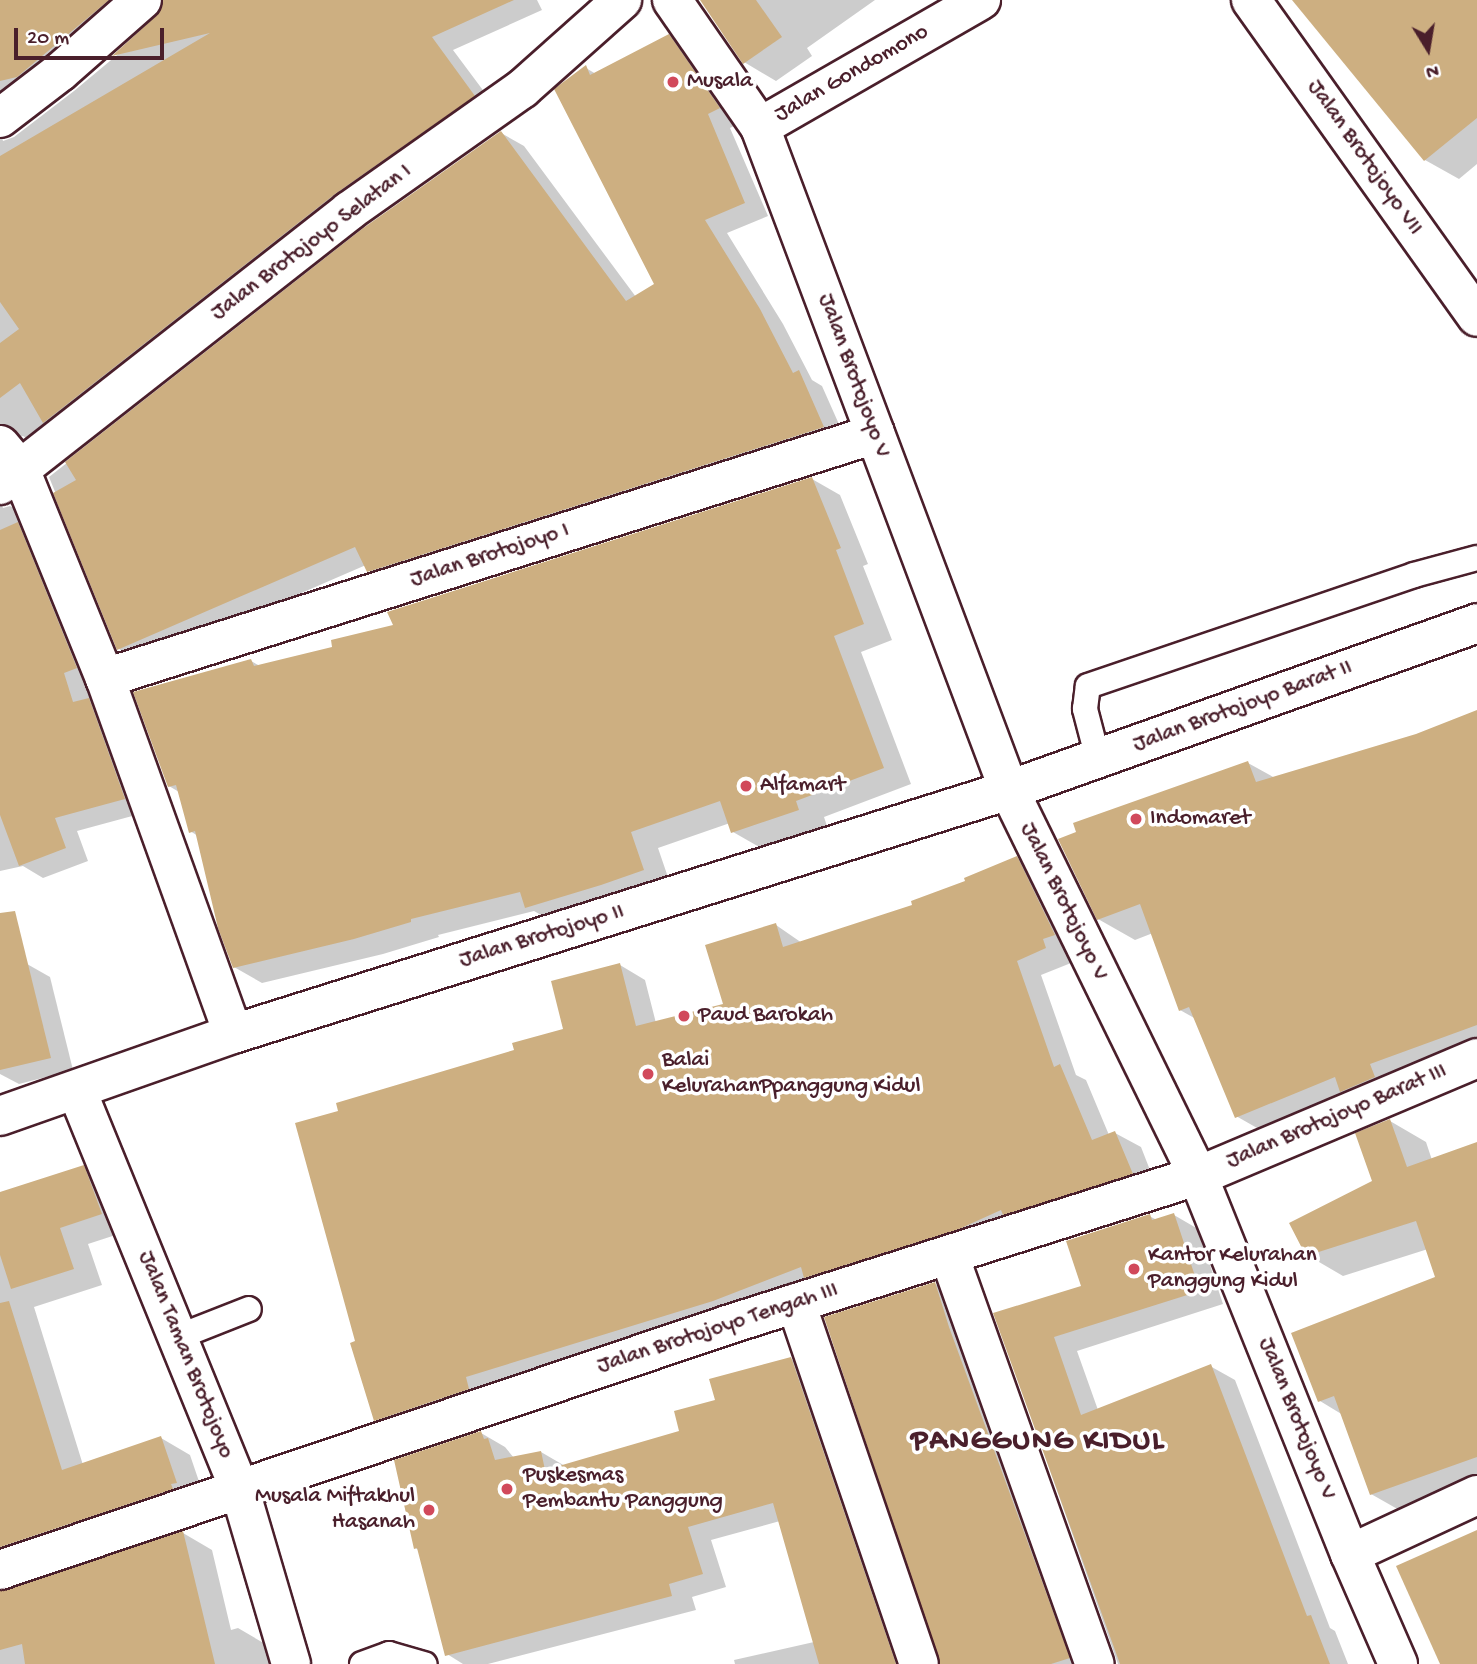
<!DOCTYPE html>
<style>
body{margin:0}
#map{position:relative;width:1477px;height:1664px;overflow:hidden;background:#fff;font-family:"Gochi Hand",sans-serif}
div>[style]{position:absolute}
.shadow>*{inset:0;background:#0003}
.building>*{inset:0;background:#cdaf81}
.roads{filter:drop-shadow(2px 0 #4a1f2b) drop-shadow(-2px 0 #4a1f2b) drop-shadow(0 2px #4a1f2b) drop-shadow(0 -2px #4a1f2b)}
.lane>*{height:24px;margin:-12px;padding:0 12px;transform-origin:12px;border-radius:12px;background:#fff}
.street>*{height:38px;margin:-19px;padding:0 19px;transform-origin:19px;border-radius:19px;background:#fff}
.dots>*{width:19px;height:19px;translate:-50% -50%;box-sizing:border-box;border:4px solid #fff;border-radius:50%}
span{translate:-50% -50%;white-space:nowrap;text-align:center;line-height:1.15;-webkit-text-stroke:7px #fff;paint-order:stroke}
.street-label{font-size:23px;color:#4a1f2b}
.poi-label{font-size:23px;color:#4a1f2b}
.left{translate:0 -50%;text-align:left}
.right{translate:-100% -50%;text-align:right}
.district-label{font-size:30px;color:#4a1f2b;font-weight:700;letter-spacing:2px}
.north{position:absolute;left:1393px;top:14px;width:70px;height:70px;-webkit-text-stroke:5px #fff;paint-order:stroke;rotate:169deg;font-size:19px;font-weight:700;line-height:28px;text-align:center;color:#4a1f2b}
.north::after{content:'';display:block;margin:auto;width:24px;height:32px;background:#4a1f2b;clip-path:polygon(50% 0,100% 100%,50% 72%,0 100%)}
.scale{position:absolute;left:14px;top:28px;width:150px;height:32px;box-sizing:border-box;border:4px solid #4a1f2b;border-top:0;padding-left:9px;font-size:21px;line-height:24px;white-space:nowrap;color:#4a1f2b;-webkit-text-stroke:5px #fff;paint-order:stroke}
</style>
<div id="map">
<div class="shadow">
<i style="clip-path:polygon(0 0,120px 0,1px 134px,3px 141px,14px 137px,74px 91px,183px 0,537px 0,542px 10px,453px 50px,497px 109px,47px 451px,23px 436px,10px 440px,1px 503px,3px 508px,10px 506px,33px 519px,99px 681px,86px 686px,91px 701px,112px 714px,147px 812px,77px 831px,88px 861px,43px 878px,23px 866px,0 871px)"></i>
<i style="clip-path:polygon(702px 0,875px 0,807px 48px,812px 56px,776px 81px,744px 62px)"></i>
<i style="clip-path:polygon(1294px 0,1477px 0,1477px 164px,1459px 179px,1425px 160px)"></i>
<i style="clip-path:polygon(669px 36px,692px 49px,742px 122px,730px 128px,768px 216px,727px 233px,783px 324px,812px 380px,822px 386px,846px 440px,392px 584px,369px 571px,366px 565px,142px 662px,119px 649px,49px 477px,363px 230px,501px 133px,524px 146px,636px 297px,656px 285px,586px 68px,596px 74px)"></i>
<i style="clip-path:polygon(812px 479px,840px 495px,868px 564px,863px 566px,892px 640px,861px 652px,911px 784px,824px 817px,827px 826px,761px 848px,733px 832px,730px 823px,658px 848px,671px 886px,555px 923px,534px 911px,438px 935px,439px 937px,383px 954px,262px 983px,234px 967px,198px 836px,190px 831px,179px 792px,169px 786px,251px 661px,260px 666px,335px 649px)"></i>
<i style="clip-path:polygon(1477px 712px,1477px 1057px,1273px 1137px,1236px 1116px,1196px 1019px,1180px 1010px,1153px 933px,1135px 940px,1098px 919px,1248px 763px,1275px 778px,1417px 736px)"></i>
<i style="clip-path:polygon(1017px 858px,1042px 873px,1080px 949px,1067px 954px,1071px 963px,1041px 975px,1076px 1075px,1086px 1080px,1109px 1135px,1115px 1133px,1141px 1147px,1157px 1188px,401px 1434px,376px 1420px,357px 1342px,340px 1112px,516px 1051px,566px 1030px,620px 965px,645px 980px,656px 1023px,725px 1005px,776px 925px,802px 943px,914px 906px)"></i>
<i style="clip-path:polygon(27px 964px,50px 977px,73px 1070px,19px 1084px,0 1074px,0 970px)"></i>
<i style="clip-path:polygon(1390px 1121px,1426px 1142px,1432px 1160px,1477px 1144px,1477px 1490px,1408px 1515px,1371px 1494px,1343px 1415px,1320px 1401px,1438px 1278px,1428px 1249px,1343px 1276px,1307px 1255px,1374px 1182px)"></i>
<i style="clip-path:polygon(84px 1167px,113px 1184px,131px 1230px,88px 1244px,102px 1285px,34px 1307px,83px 1465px,161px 1438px,190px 1455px,205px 1499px,7px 1582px,8px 1592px,183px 1533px,212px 1550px,231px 1630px,238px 1628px,267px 1645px,274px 1664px,0 1664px,0 1194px)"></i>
<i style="clip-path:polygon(1174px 1215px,1198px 1229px,1223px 1304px,1077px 1351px,1098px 1410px,1210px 1366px,1235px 1380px,1330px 1628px,1335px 1631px,1348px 1664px,1118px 1664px,995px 1314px,1083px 1287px,1149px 1216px,1157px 1220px)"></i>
<i style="clip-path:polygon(935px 1284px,959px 1298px,1090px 1664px,942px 1664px)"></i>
<i style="clip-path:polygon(791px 1359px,815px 1373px,914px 1664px,735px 1664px,734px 1660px,814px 1642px,780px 1521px,711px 1540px,726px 1587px,692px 1597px,696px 1610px,488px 1664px,463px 1664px,447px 1654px,419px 1550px,415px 1548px,481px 1433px,505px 1447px,514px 1458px,541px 1452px,565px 1466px,682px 1432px,717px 1401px)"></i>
</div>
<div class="building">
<i style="clip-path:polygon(0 0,109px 0,17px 77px,0 81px)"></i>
<i style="clip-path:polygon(163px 0,514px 0,432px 37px,475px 96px,335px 194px,43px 423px,20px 383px,0 398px,0 343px,19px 329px,0 302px,0 156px,210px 33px,112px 56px,156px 16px)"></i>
<i style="clip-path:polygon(700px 0,756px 0,782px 37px,743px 64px)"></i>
<i style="clip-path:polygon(1292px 0,1477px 0,1477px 118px,1424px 161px)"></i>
<i style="clip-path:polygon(669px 34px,720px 108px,708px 114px,745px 203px,705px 220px,760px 309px,793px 373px,799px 370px,824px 427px,367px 572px,355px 547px,117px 650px,53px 493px,76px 480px,65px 462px,362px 229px,501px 131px,626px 301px,654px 284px,554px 89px,586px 65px,590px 75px)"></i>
<i style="clip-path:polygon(812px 477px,841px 548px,836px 550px,864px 624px,834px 636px,884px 768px,796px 801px,799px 810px,731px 833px,720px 801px,631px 832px,644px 870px,601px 885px,525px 908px,520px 892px,411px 919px,411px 922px,354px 939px,233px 968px,218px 928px,195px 831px,189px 833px,176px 785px,168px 787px,133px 692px,251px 659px,254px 666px,332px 647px,331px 640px,393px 625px,387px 612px)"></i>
<i style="clip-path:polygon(18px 522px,77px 668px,64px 673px,73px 702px,89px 698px,125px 799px,55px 818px,66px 848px,19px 866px,0 815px,0 530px)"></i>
<i style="clip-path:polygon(1477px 710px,1477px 1025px,1370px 1064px,1375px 1077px,1340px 1092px,1335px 1077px,1235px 1118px,1189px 1007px,1179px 1011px,1140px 904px,1097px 920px,1058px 839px,1076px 832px,1073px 823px,1248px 761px,1256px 782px,1416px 734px)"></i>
<i style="clip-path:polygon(1017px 856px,1055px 935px,1043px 939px,1046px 948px,1017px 961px,1054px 1067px,1060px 1064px,1092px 1140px,1115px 1131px,1133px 1174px,1003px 1215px,1001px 1210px,959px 1229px,804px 1278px,801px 1267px,713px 1301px,466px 1377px,469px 1389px,374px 1421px,350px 1343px,355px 1341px,295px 1123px,338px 1111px,336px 1103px,514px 1050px,512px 1043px,563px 1029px,551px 981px,620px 963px,636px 1026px,723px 1004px,705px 945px,776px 923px,783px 947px,912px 905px,911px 901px,965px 881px,964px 878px)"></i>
<i style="clip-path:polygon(15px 911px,51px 1058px,0 1070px,0 913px)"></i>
<i style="clip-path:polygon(1390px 1119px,1407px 1167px,1477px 1142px,1477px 1457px,1370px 1495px,1334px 1396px,1318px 1402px,1291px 1333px,1435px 1277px,1416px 1221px,1306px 1256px,1289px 1223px,1372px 1181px,1355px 1133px)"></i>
<i style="clip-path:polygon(84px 1165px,102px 1214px,60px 1228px,74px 1269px,11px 1289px,0 1255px,0 1192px)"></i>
<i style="clip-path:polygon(1174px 1213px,1200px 1291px,1054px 1337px,1081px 1415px,1211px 1364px,1307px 1616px,1311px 1615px,1330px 1664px,1120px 1664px,993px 1313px,1081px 1286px,1066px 1241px,1150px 1214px,1152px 1220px)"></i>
<i style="clip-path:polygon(935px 1282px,949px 1327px,1070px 1658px,1051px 1664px,940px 1664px,824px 1317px)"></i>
<i style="clip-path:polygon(9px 1301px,62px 1470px,161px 1436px,177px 1483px,171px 1484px,173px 1489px,0 1547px,0 1303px)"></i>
<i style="clip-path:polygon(791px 1357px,896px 1664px,819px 1664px,773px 1503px,688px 1527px,703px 1574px,669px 1584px,672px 1596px,445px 1656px,417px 1548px,414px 1549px,394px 1460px,481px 1431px,484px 1439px,488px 1438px,495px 1460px,541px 1451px,545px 1470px,679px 1431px,674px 1411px,715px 1400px,709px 1379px)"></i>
<i style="clip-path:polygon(1477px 1530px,1477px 1664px,1440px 1664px,1396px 1566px)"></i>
<i style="clip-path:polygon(183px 1531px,215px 1664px,25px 1664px,22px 1644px,0 1650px,0 1591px)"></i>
</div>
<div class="roads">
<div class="lane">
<i style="left:1098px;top:759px;width:52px;rotate:-104.6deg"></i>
<i style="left:1085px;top:709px;width:23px;rotate:-83deg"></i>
<i style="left:1088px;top:686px;width:344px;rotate:-18.8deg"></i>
<i style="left:1414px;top:575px;width:65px;rotate:-15.1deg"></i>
<i style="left:178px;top:1337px;width:76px;rotate:-21.5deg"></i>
<i style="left:362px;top:1664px;width:29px;rotate:-20deg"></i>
<i style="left:389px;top:1654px;width:37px;rotate:16deg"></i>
</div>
<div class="street">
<i style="left:672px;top:0;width:155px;rotate:55.3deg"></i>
<i style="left:760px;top:127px;width:708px;rotate:69.42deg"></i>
<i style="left:1009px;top:790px;width:430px;rotate:63.9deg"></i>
<i style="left:1198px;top:1176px;width:407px;rotate:68.1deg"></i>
<i style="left:1350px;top:1554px;width:120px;rotate:66.4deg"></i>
<i style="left:1251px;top:0;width:389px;rotate:54.5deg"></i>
<i style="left:0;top:118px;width:76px;rotate:-37.5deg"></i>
<i style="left:60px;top:72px;width:109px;rotate:-41.3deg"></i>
<i style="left:760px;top:127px;width:255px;rotate:-29.9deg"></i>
<i style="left:0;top:445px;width:31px;rotate:50deg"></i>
<i style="left:20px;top:469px;width:226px;rotate:67.9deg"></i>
<i style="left:105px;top:678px;width:378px;rotate:70.2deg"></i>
<i style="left:0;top:485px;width:444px;rotate:-38.1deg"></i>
<i style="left:349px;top:211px;width:212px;rotate:-35.2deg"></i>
<i style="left:522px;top:89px;width:134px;rotate:-41.7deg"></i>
<i style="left:105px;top:678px;width:808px;rotate:-17.58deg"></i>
<i style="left:77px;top:1091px;width:428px;rotate:67.8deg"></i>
<i style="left:239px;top:1487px;width:184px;rotate:73.6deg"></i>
<i style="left:0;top:1116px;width:247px;rotate:-19.4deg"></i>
<i style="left:233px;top:1034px;width:813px;rotate:-17.45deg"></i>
<i style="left:1009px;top:790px;width:497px;rotate:-19.6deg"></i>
<i style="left:949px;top:1255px;width:434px;rotate:70.4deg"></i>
<i style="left:796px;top:1303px;width:381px;rotate:71.2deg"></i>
<i style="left:1350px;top:1554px;width:140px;rotate:-24.9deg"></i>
<i style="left:0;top:1570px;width:767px;rotate:-18.62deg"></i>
<i style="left:727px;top:1325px;width:494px;rotate:-17.6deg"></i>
<i style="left:1198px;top:1176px;width:303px;rotate:-22.9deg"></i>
</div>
</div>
<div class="dots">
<i style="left:673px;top:82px;background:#d1495b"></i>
<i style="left:746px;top:786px;background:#d1495b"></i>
<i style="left:1136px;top:819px;background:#d1495b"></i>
<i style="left:684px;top:1016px;background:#d1495b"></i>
<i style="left:648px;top:1074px;background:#d1495b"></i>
<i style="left:1134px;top:1269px;background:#d1495b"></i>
<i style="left:507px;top:1489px;background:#d1495b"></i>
<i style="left:429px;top:1510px;background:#d1495b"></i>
</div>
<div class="street-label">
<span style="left:852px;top:74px;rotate:-30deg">Jalan Gondomono</span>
<span style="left:1364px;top:158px;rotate:55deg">Jalan Brotojoyo VII</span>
<span style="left:312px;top:243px;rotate:-37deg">Jalan Brotojoyo Selatan I</span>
<span style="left:853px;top:376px;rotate:70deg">Jalan Brotojoyo V</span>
<span style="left:490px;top:556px;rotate:-18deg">Jalan Brotojoyo I</span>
<span style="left:1243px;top:707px;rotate:-20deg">Jalan Brotojoyo Barat II</span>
<span style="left:1063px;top:902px;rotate:64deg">Jalan Brotojoyo V</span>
<span style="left:542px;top:937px;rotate:-17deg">Jalan Brotojoyo II</span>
<span style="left:1337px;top:1117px;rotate:-23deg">Jalan Brotojoyo Barat III</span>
<span style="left:718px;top:1329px;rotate:-18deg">Jalan Brotojoyo Tengah III</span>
<span style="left:185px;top:1355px;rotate:68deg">Jalan Taman Brotojoyo</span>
<span style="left:1296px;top:1419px;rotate:68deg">Jalan Brotojoyo V</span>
</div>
<div class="poi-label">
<span class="left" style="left:687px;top:82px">Musala</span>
<span class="left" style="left:760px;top:786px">Alfamart</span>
<span class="left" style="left:1150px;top:819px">Indomaret</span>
<span class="left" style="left:698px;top:1016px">Paud Barokah</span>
<span class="left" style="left:662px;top:1074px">Balai<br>KelurahanPpanggung Kidul</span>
<span class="left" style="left:1148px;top:1269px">Kantor Kelurahan<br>Panggung Kidul</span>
<span class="left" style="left:523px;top:1489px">Puskesmas<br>Pembantu Panggung</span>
<span class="right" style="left:415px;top:1510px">Musala Miftakhul<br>Hasanah</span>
</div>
<div class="district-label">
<span style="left:1038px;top:1443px">PANGGUNG KIDUL</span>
</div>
<div class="north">N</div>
<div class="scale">20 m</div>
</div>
